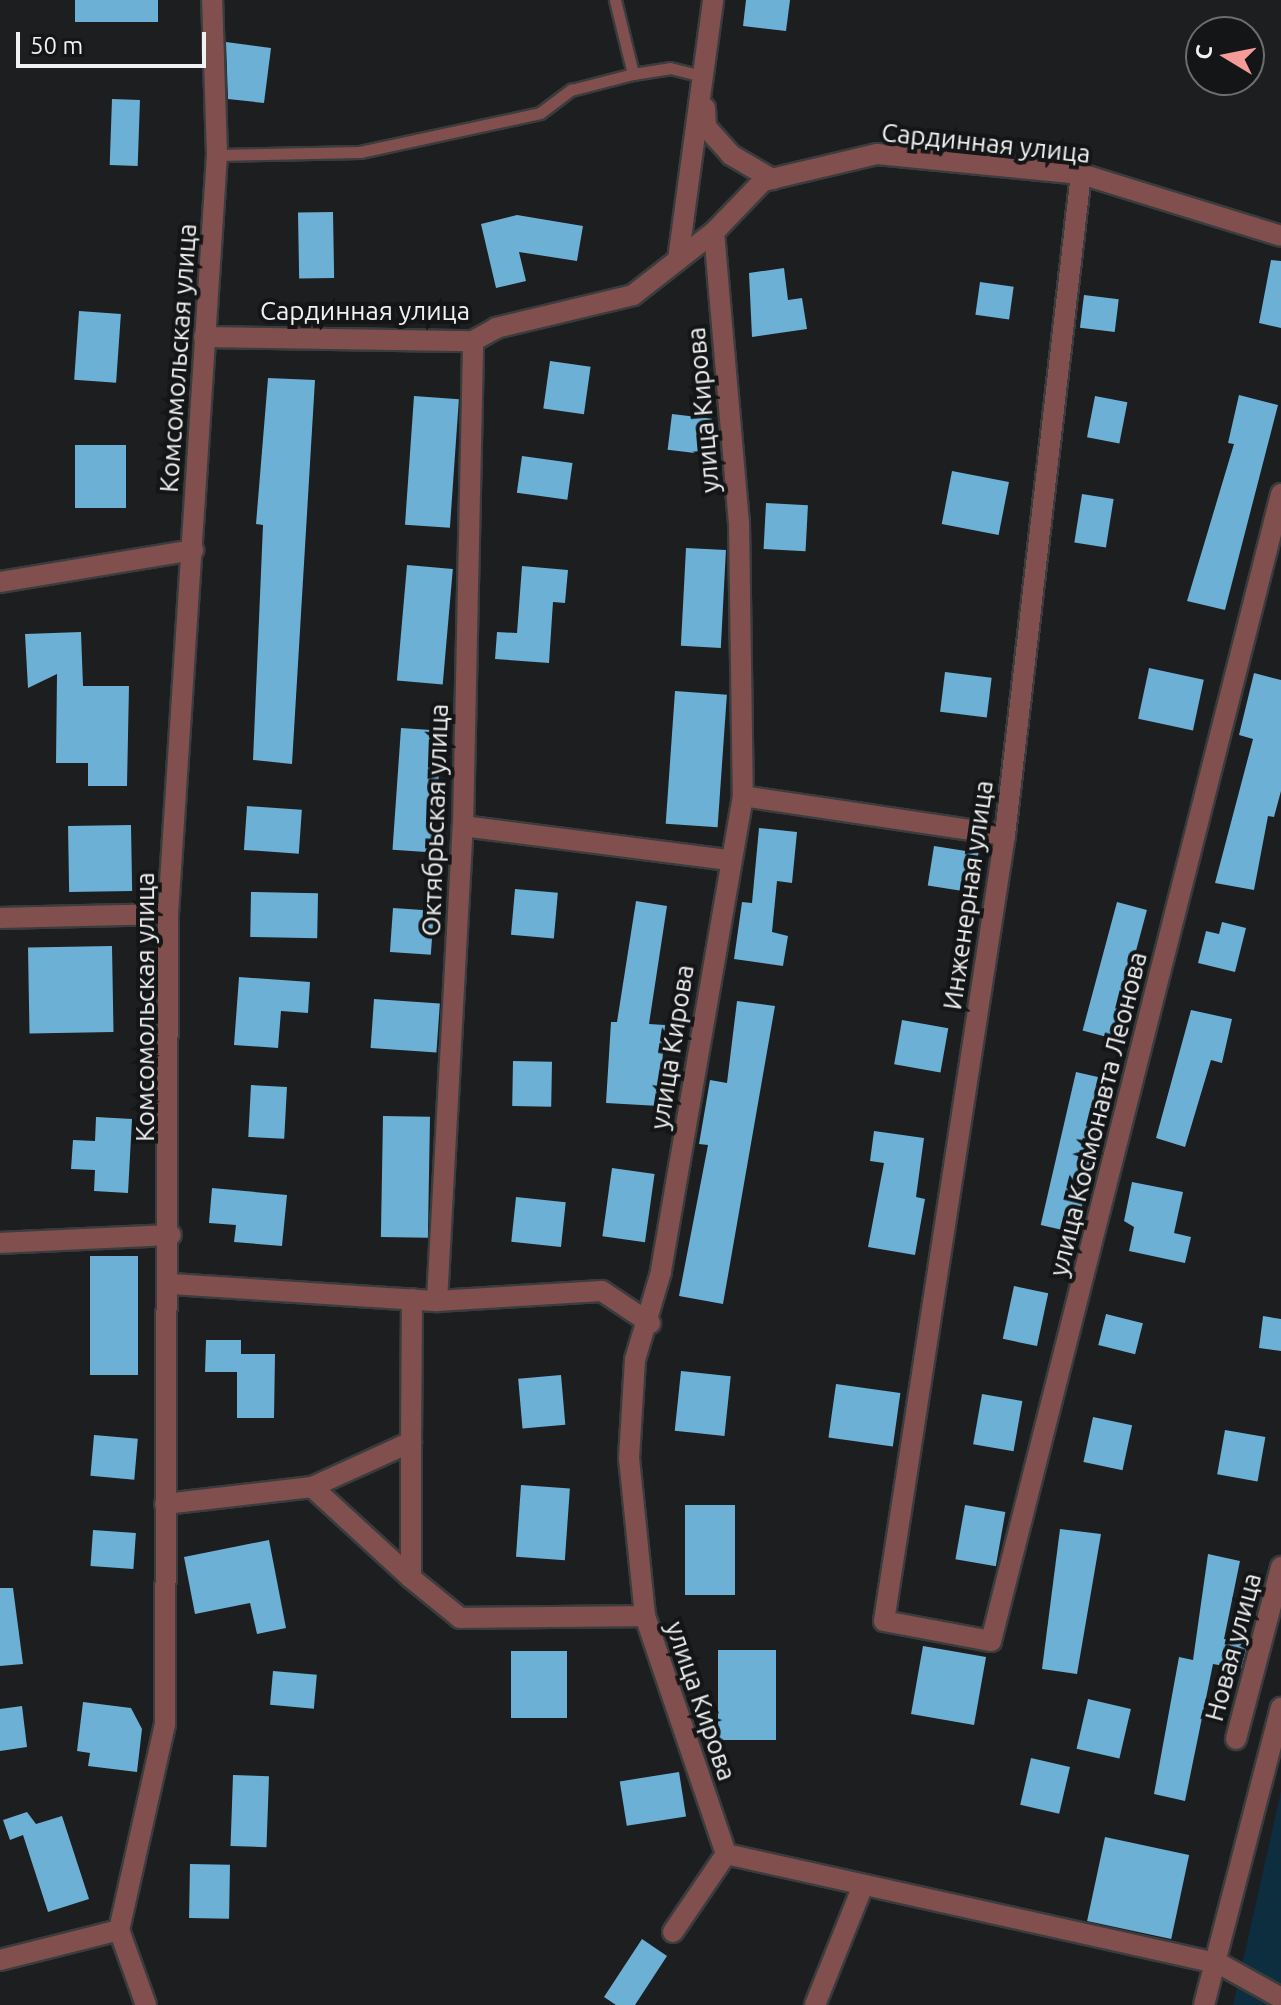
<!DOCTYPE html>
<meta charset="utf-8">
<style>
body{margin:0}
#map{position:relative;width:1281px;height:2005px;overflow:hidden;background:#1c1e1f;font-family:Ubuntu,sans-serif}
div>[style]{position:absolute}
.green>*{inset:0;background:#0d2e3f}
.building>*{inset:0;background:#6cb0d6;transform-origin:0 0}
.roads{filter:drop-shadow(2px 0 #3a3c3d) drop-shadow(-2px 0 #3a3c3d) drop-shadow(0 2px #3a3c3d) drop-shadow(0 -2px #3a3c3d)}
.service>*{height:11px;margin:-5.5px;padding:0 5.5px;transform-origin:5.5px;border-radius:5.5px;background:#81504e}
.minor>*{height:20px;margin:-10px;padding:0 10px;transform-origin:10px;border-radius:10px;background:#81504e}
span{translate:-50% -50%;white-space:nowrap;text-align:center;line-height:1.15;-webkit-text-stroke:8px #131516;paint-order:stroke}
.street-label{font-size:26px;color:#eff1f2}
.north{position:absolute;left:1185px;top:16px;width:80px;height:80px;box-sizing:border-box;background:#131516;border:2px solid #6b6d6e;border-radius:50%;rotate:280deg;font-size:22px;font-weight:700;line-height:32px;text-align:center;color:#eff1f2}
.north::after{content:'';display:block;margin:auto;width:28px;height:36px;background:#f59b98;clip-path:polygon(50% 0,100% 100%,50% 72%,0 100%)}
.scale{position:absolute;left:16px;top:32px;width:190px;height:36px;box-sizing:border-box;border:4px solid #eff1f2;border-top:0;padding-left:10px;font-size:24px;line-height:28px;white-space:nowrap;color:#eff1f2;-webkit-text-stroke:6px #131516;paint-order:stroke}
</style>
<div id="map">
<div class="green">
<i style="clip-path:polygon(1281px 1791px,1281px 2005px,1233px 2005px)"></i>
</div>
<div class="building">
<i style="left:75px;top:0;width:83px;height:22px"></i>
<i style="clip-path:polygon(746px 0,790px 0,786px 31px,743px 26px)"></i>
<i style="clip-path:polygon(226px 42px,271px 48px,264px 103px,228px 99px)"></i>
<i style="left:112px;top:99px;width:28px;height:66px;rotate:2deg"></i>
<i style="left:333px;top:212px;width:66px;height:35px;rotate:89deg"></i>
<i style="clip-path:polygon(517px 215px,583px 226px,577px 261px,519px 252px,526px 281px,496px 288px,481px 224px)"></i>
<i style="clip-path:polygon(1271px 260px,1281px 261px,1281px 328px,1259px 323px)"></i>
<i style="clip-path:polygon(784px 268px,788px 300px,802px 298px,807px 329px,752px 337px,749px 273px)"></i>
<i style="left:980px;top:282px;width:34px;height:33px;rotate:8deg"></i>
<i style="left:1084px;top:295px;width:35px;height:33px;rotate:7deg"></i>
<i style="left:79px;top:311px;width:42px;height:69px;rotate:4deg"></i>
<i style="left:550px;top:361px;width:41px;height:48px;rotate:8deg"></i>
<i style="clip-path:polygon(268px 378px,315px 380px,292px 764px,253px 760px,263px 525px,256px 524px)"></i>
<i style="clip-path:polygon(1239px 395px,1278px 405px,1225px 610px,1187px 601px,1234px 444px,1228px 443px)"></i>
<i style="left:414px;top:396px;width:45px;height:129px;rotate:4deg"></i>
<i style="left:1095px;top:396px;width:33px;height:42px;rotate:11deg"></i>
<i style="left:672px;top:414px;width:40px;height:36px;rotate:7deg"></i>
<i style="left:75px;top:445px;width:51px;height:63px"></i>
<i style="left:522px;top:456px;width:51px;height:37px;rotate:8deg"></i>
<i style="left:952px;top:471px;width:58px;height:54px;rotate:11deg"></i>
<i style="left:1082px;top:494px;width:32px;height:49px;rotate:9deg"></i>
<i style="left:766px;top:503px;width:42px;height:46px;rotate:3deg"></i>
<i style="left:686px;top:548px;width:40px;height:98px;rotate:3deg"></i>
<i style="left:407px;top:565px;width:46px;height:116px;rotate:5deg"></i>
<i style="clip-path:polygon(522px 566px,568px 570px,565px 603px,553px 602px,549px 663px,495px 659px,497px 632px,517px 633px)"></i>
<i style="clip-path:polygon(81px 632px,83px 686px,129px 686px,127px 786px,88px 786px,88px 763px,56px 763px,57px 674px,28px 688px,25px 634px)"></i>
<i style="left:1149px;top:668px;width:56px;height:52px;rotate:12deg"></i>
<i style="left:945px;top:672px;width:47px;height:40px;rotate:7deg"></i>
<i style="clip-path:polygon(1254px 673px,1281px 680px,1281px 791px,1274px 817px,1268px 816px,1254px 890px,1215px 883px,1253px 739px,1239px 735px)"></i>
<i style="left:675px;top:691px;width:52px;height:133px;rotate:4deg"></i>
<i style="left:401px;top:728px;width:41px;height:122px;rotate:4deg"></i>
<i style="left:247px;top:806px;width:55px;height:44px;rotate:4deg"></i>
<i style="left:131px;top:825px;width:66px;height:63px;rotate:89deg"></i>
<i style="clip-path:polygon(759px 828px,797px 832px,792px 883px,777px 881px,772px 932px,788px 936px,783px 966px,734px 959px,742px 902px,752px 903px)"></i>
<i style="left:934px;top:846px;width:45px;height:40px;rotate:9deg"></i>
<i style="left:515px;top:889px;width:43px;height:46px;rotate:5deg"></i>
<i style="left:251px;top:892px;width:67px;height:45px;rotate:1deg"></i>
<i style="clip-path:polygon(636px 901px,667px 906px,649px 1024px,665px 1025px,659px 1106px,606px 1103px,611px 1022px,617px 1022px)"></i>
<i style="left:1117px;top:902px;width:31px;height:133px;rotate:15deg"></i>
<i style="left:393px;top:908px;width:41px;height:44px;rotate:4deg"></i>
<i style="clip-path:polygon(1222px 922px,1246px 928px,1235px 972px,1198px 963px,1206px 931px,1219px 934px)"></i>
<i style="left:112px;top:946px;width:86px;height:84px;rotate:89deg"></i>
<i style="clip-path:polygon(239px 977px,310px 982px,308px 1013px,281px 1011px,278px 1048px,234px 1045px)"></i>
<i style="left:374px;top:999px;width:66px;height:49px;rotate:4deg"></i>
<i style="clip-path:polygon(737px 1001px,775px 1006px,723px 1304px,679px 1296px,708px 1145px,699px 1144px,710px 1080px,727px 1083px)"></i>
<i style="clip-path:polygon(1191px 1010px,1232px 1019px,1222px 1063px,1211px 1060px,1185px 1147px,1156px 1138px)"></i>
<i style="left:902px;top:1020px;width:47px;height:45px;rotate:10deg"></i>
<i style="left:513px;top:1061px;width:39px;height:45px;rotate:1deg"></i>
<i style="left:1076px;top:1072px;width:36px;height:157px;rotate:13deg"></i>
<i style="left:251px;top:1085px;width:36px;height:52px;rotate:3deg"></i>
<i style="left:383px;top:1116px;width:47px;height:121px;rotate:1deg"></i>
<i style="clip-path:polygon(96px 1117px,132px 1119px,128px 1193px,94px 1191px,95px 1170px,71px 1169px,73px 1140px,95px 1141px)"></i>
<i style="clip-path:polygon(874px 1131px,924px 1138px,916px 1197px,925px 1199px,915px 1255px,868px 1247px,884px 1163px,870px 1161px)"></i>
<i style="left:612px;top:1168px;width:43px;height:69px;rotate:8deg"></i>
<i style="clip-path:polygon(1132px 1182px,1183px 1192px,1174px 1233px,1191px 1237px,1185px 1263px,1129px 1251px,1134px 1227px,1124px 1221px)"></i>
<i style="clip-path:polygon(212px 1188px,287px 1195px,282px 1246px,234px 1242px,236px 1225px,209px 1223px)"></i>
<i style="left:516px;top:1197px;width:50px;height:45px;rotate:6deg"></i>
<i style="left:90px;top:1256px;width:48px;height:119px"></i>
<i style="left:1014px;top:1286px;width:35px;height:54px;rotate:12deg"></i>
<i style="left:1106px;top:1314px;width:38px;height:32px;rotate:14deg"></i>
<i style="clip-path:polygon(1263px 1316px,1281px 1319px,1281px 1351px,1259px 1348px)"></i>
<i style="clip-path:polygon(206px 1340px,241px 1340px,241px 1354px,275px 1354px,274px 1418px,237px 1418px,237px 1372px,205px 1372px)"></i>
<i style="left:681px;top:1371px;width:50px;height:60px;rotate:6deg"></i>
<i style="left:561px;top:1375px;width:50px;height:43px;rotate:85deg"></i>
<i style="left:836px;top:1384px;width:65px;height:54px;rotate:8deg"></i>
<i style="left:982px;top:1394px;width:41px;height:51px;rotate:10deg"></i>
<i style="left:1093px;top:1417px;width:40px;height:46px;rotate:12deg"></i>
<i style="left:1225px;top:1430px;width:41px;height:45px;rotate:10deg"></i>
<i style="left:94px;top:1435px;width:44px;height:41px;rotate:5deg"></i>
<i style="left:521px;top:1485px;width:49px;height:72px;rotate:4deg"></i>
<i style="left:685px;top:1505px;width:50px;height:90px"></i>
<i style="left:965px;top:1505px;width:41px;height:55px;rotate:10deg"></i>
<i style="clip-path:polygon(1060px 1529px,1101px 1534px,1077px 1674px,1042px 1669px)"></i>
<i style="left:93px;top:1530px;width:43px;height:36px;rotate:4deg"></i>
<i style="clip-path:polygon(269px 1540px,286px 1628px,257px 1634px,250px 1603px,195px 1614px,184px 1557px)"></i>
<i style="clip-path:polygon(1208px 1554px,1240px 1561px,1224px 1639px,1248px 1643px,1241px 1669px,1213px 1664px,1185px 1801px,1154px 1794px,1179px 1657px,1193px 1660px)"></i>
<i style="clip-path:polygon(0 1588px,13px 1588px,23px 1664px,0 1666px)"></i>
<i style="left:923px;top:1646px;width:64px;height:69px;rotate:10deg"></i>
<i style="left:718px;top:1650px;width:58px;height:90px"></i>
<i style="left:511px;top:1651px;width:56px;height:67px"></i>
<i style="left:273px;top:1671px;width:44px;height:34px;rotate:5deg"></i>
<i style="left:1088px;top:1699px;width:44px;height:51px;rotate:13deg"></i>
<i style="clip-path:polygon(83px 1702px,131px 1708px,142px 1729px,137px 1772px,88px 1766px,90px 1753px,77px 1751px)"></i>
<i style="clip-path:polygon(22px 1706px,27px 1747px,0 1751px,0 1709px)"></i>
<i style="left:1031px;top:1758px;width:40px;height:48px;rotate:13deg"></i>
<i style="left:679px;top:1772px;width:45px;height:60px;rotate:81deg"></i>
<i style="left:233px;top:1775px;width:36px;height:71px;rotate:2deg"></i>
<i style="clip-path:polygon(27px 1812px,36px 1824px,62px 1816px,89px 1899px,48px 1912px,23px 1835px,10px 1840px,3px 1820px)"></i>
<i style="left:1105px;top:1837px;width:86px;height:86px;rotate:12deg"></i>
<i style="left:190px;top:1864px;width:40px;height:54px;rotate:1deg"></i>
<i style="clip-path:polygon(642px 1939px,667px 1956px,635px 2005px,616px 2005px,604px 1997px)"></i>
</div>
<div class="roads">
<div class="service">
<i style="left:615px;top:0;width:76px;rotate:76.3deg"></i>
<i style="left:217px;top:155px;width:143px;rotate:-1.2deg"></i>
<i style="left:360px;top:152px;width:184px;rotate:-12.2deg"></i>
<i style="left:540px;top:113px;width:39px;rotate:-37deg"></i>
<i style="left:571px;top:90px;width:64px;rotate:-14.5deg"></i>
<i style="left:633px;top:74px;width:37px;rotate:-9deg"></i>
<i style="left:670px;top:68px;width:34px;rotate:14deg"></i>
</div>
<div class="minor">
<i style="left:705px;top:108px;width:19px;rotate:87deg"></i>
<i style="left:706px;top:127px;width:38px;rotate:48deg"></i>
<i style="left:731px;top:155px;width:48px;rotate:30.3deg"></i>
<i style="left:1081px;top:174px;width:665px;rotate:96.56deg"></i>
<i style="left:1005px;top:835px;width:795px;rotate:98.75deg"></i>
<i style="left:884px;top:1621px;width:109px;rotate:10.6deg"></i>
<i style="left:991px;top:1641px;width:1183px;rotate:-75.81deg"></i>
<i style="left:714px;top:232px;width:291px;rotate:85.1deg"></i>
<i style="left:739px;top:522px;width:274px;rotate:89.2deg"></i>
<i style="left:743px;top:796px;width:483px;rotate:99.8deg"></i>
<i style="left:661px;top:1272px;width:92px;rotate:106.5deg"></i>
<i style="left:635px;top:1360px;width:98px;rotate:93.5deg"></i>
<i style="left:629px;top:1458px;width:159px;rotate:84.2deg"></i>
<i style="left:645px;top:1616px;width:251px;rotate:71.2deg"></i>
<i style="left:678px;top:260px;width:262px;rotate:-82.3deg"></i>
<i style="left:204px;top:337px;width:269px;rotate:0.9deg"></i>
<i style="left:473px;top:341px;width:26px;rotate:-29deg"></i>
<i style="left:496px;top:328px;width:141px;rotate:-13.5deg"></i>
<i style="left:633px;top:295px;width:103px;rotate:-37.9deg"></i>
<i style="left:714px;top:232px;width:71px;rotate:-46.1deg"></i>
<i style="left:763px;top:181px;width:117px;rotate:-13.3deg"></i>
<i style="left:877px;top:154px;width:205px;rotate:5.6deg"></i>
<i style="left:1081px;top:174px;width:209px;rotate:17.2deg"></i>
<i style="left:0;top:582px;width:196px;rotate:-9.4deg"></i>
<i style="left:743px;top:796px;width:265px;rotate:8.5deg"></i>
<i style="left:463px;top:826px;width:268px;rotate:7.3deg"></i>
<i style="left:0;top:918px;width:168px;rotate:-1.4deg"></i>
<i style="left:0;top:1243px;width:171px;rotate:-2.7deg"></i>
<i style="left:172px;top:1284px;width:266px;rotate:3.7deg"></i>
<i style="left:437px;top:1301px;width:165px;rotate:-3.5deg"></i>
<i style="left:602px;top:1291px;width:58px;rotate:33.7deg"></i>
<i style="left:437px;top:1301px;width:476px;rotate:-86.9deg"></i>
<i style="left:463px;top:826px;width:485px;rotate:-88.8deg"></i>
<i style="left:411px;top:1442px;width:143px;rotate:-89.6deg"></i>
<i style="left:312px;top:1487px;width:134px;rotate:42.6deg"></i>
<i style="left:165px;top:1504px;width:148px;rotate:-6.6deg"></i>
<i style="left:312px;top:1487px;width:109px;rotate:-24.4deg"></i>
<i style="left:411px;top:1442px;width:136px;rotate:90deg"></i>
<i style="left:411px;top:1578px;width:63px;rotate:39.2deg"></i>
<i style="left:460px;top:1618px;width:185px;rotate:-0.6deg"></i>
<i style="left:1236px;top:1739px;width:178px;rotate:-75.3deg"></i>
<i style="left:726px;top:1854px;width:506px;rotate:12.55deg"></i>
<i style="left:1220px;top:1964px;width:70px;rotate:29.1deg"></i>
<i style="left:673px;top:1932px;width:94px;rotate:-55.8deg"></i>
<i style="left:0;top:1960px;width:123px;rotate:-14.1deg"></i>
<i style="left:146px;top:2005px;width:80px;rotate:-109.8deg"></i>
<i style="left:119px;top:1930px;width:210px;rotate:-77.4deg"></i>
<i style="left:165px;top:1725px;width:811px;rotate:-89.79deg"></i>
<i style="left:168px;top:914px;width:761px;rotate:-86.31deg"></i>
<i style="left:217px;top:155px;width:155px;rotate:-91.8deg"></i>
<i style="left:815px;top:2005px;width:126px;rotate:-68.1deg"></i>
<i style="left:1204px;top:2005px;width:307px;rotate:-75.5deg"></i>
</div>
</div>
<div class="street-label">
<span style="left:986px;top:143px;rotate:6deg">Сардинная улица</span>
<span style="left:365px;top:311px">Сардинная улица</span>
<span style="left:178px;top:358px;rotate:-86deg">Комсомольская улица</span>
<span style="left:703px;top:410px;rotate:-95deg">улица Кирова</span>
<span style="left:435px;top:820px;rotate:-88deg">Октябрьская улица</span>
<span style="left:968px;top:895px;rotate:-82deg">Инженерная улица</span>
<span style="left:145px;top:1007px;rotate:-90deg">Комсомольская улица</span>
<span style="left:672px;top:1047px;rotate:-81deg">улица Кирова</span>
<span style="left:1098px;top:1114px;rotate:-76deg">улица Космонавта Леонова</span>
<span style="left:1233px;top:1647px;rotate:-75deg">Новая улица</span>
<span style="left:701px;top:1701px;rotate:71deg">улица Кирова</span>
</div>
<div class="north">С</div>
<div class="scale">50 m</div>
</div>
